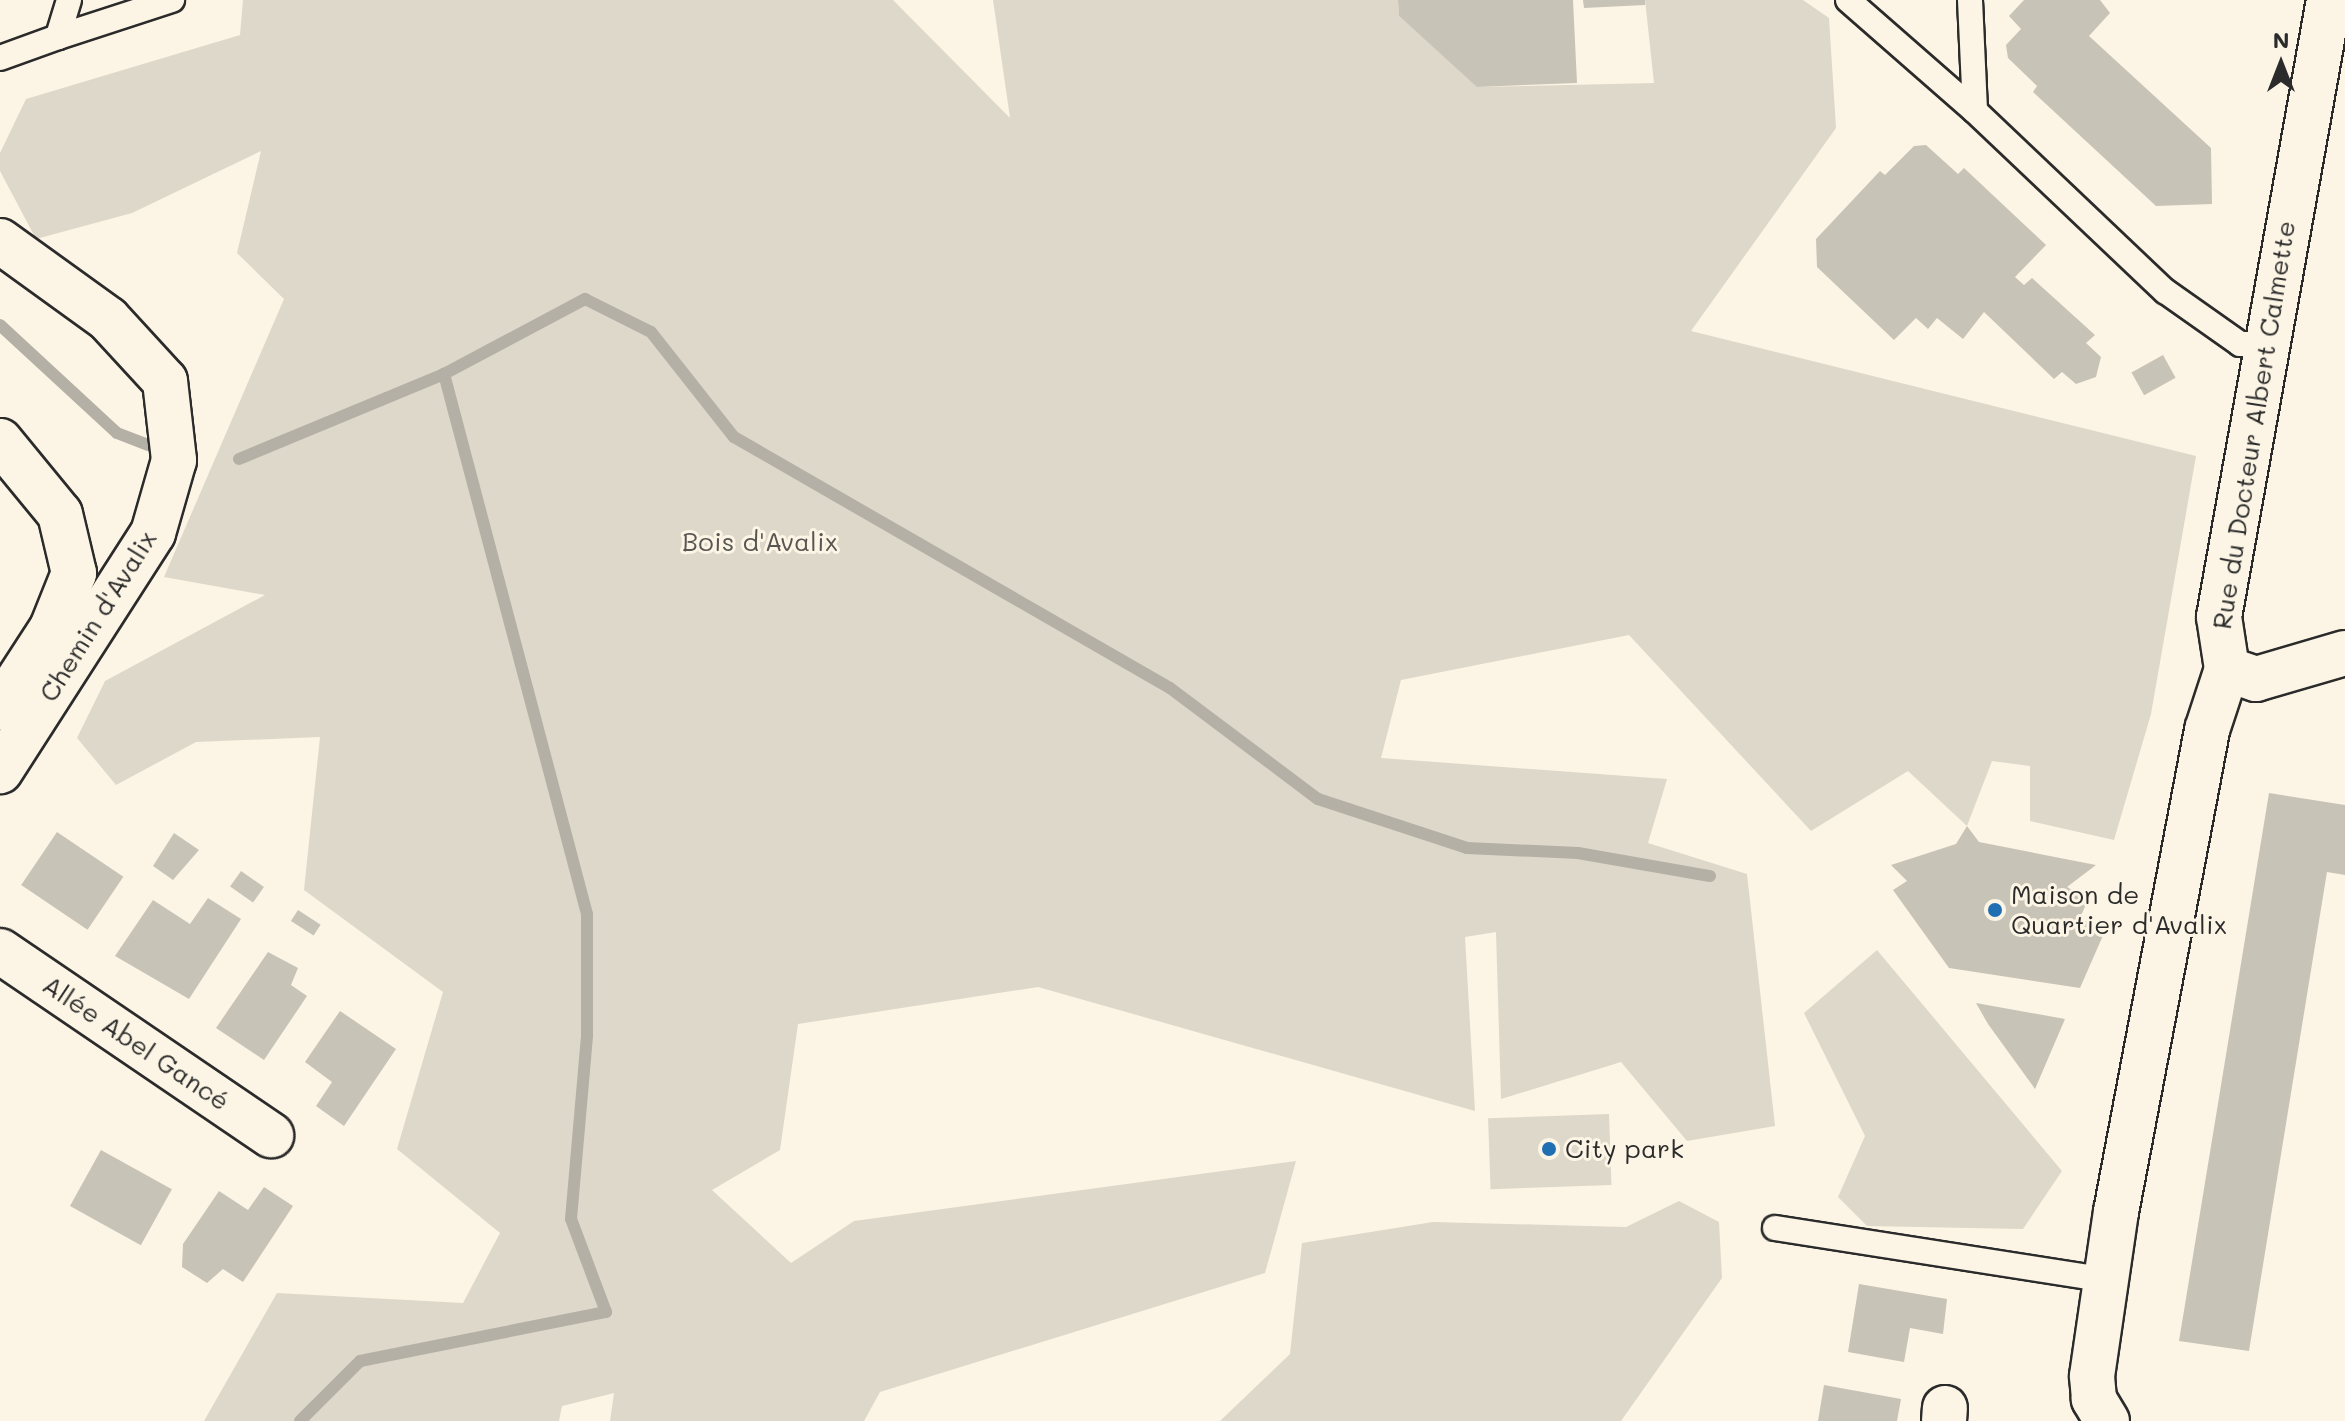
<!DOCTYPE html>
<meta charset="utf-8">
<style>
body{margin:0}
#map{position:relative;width:2345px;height:1421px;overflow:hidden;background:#fcf5e5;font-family:Mali,sans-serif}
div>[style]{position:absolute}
.green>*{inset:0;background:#ded8ca;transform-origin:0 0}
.stream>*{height:12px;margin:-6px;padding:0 6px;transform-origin:6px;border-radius:6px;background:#b4b0a5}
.building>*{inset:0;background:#c8c3b7;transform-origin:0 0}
.roads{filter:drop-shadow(2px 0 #2b2b2b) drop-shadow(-2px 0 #2b2b2b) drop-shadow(0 2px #2b2b2b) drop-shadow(0 -2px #2b2b2b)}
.lane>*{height:24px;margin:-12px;padding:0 12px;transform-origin:12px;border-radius:12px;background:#fcf5e5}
.street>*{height:44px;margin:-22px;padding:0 22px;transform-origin:22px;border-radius:22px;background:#fcf5e5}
.secondary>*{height:44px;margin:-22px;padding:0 22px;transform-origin:22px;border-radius:22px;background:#fcf5e5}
.dots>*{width:22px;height:22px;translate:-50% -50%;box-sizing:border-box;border:4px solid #fcf5e5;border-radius:50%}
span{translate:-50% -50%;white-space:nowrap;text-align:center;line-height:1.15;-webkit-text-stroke:6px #fcf5e5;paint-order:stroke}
.street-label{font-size:26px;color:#2b2b2b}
.park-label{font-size:26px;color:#585653}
.poi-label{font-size:26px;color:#2b2b2b}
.left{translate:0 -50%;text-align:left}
.north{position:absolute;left:2241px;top:24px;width:80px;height:80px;-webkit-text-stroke:6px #fcf5e5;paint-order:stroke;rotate:0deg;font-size:22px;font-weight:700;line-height:32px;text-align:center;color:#2b2b2b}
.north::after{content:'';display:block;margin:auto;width:28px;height:36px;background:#2b2b2b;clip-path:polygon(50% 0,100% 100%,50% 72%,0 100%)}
</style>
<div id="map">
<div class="green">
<i style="clip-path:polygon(243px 0,893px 0,1010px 118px,993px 0,1398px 0,1399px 16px,1478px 87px,1654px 83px,1645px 0,1803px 0,1829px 18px,1836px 128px,1691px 331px,2196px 456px,2151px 714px,2114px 840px,2030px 821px,2030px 766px,1992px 761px,1967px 826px,1908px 771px,1811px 831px,1629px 635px,1401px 680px,1381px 758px,1667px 779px,1648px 843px,1747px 874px,1775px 1126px,1687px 1141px,1621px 1062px,1501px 1099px,1496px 932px,1465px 937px,1475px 1111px,1038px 987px,798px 1024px,780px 1150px,712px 1190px,791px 1263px,854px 1221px,1296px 1161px,1265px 1273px,880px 1392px,864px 1421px,610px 1421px,614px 1393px,562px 1406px,559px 1421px,204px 1421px,277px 1293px,463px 1303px,500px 1233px,397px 1149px,443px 992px,304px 890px,320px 737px,196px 742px,116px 785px,77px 738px,105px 681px,265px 595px,164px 577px,284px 299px,237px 253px,261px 151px,132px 213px,36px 239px,0 171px,0 153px,26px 99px,240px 35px)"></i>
<i style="clip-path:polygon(1877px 950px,2062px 1171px,2023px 1229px,1867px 1226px,1838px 1197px,1865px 1136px,1804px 1013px)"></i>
<i style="left:1609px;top:1114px;width:71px;height:121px;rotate:88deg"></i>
<i style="clip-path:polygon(1679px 1201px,1719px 1222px,1722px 1278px,1621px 1421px,1220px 1421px,1290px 1354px,1302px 1243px,1433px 1222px,1626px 1227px)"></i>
</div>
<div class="stream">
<i style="left:0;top:325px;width:159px;rotate:42.7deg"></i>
<i style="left:117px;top:433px;width:33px;rotate:21deg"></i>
<i style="left:239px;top:459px;width:222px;rotate:-22.5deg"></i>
<i style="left:300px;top:1421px;width:85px;rotate:-45deg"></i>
<i style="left:360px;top:1361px;width:251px;rotate:-11.3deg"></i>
<i style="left:606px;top:1312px;width:99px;rotate:-110.6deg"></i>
<i style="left:571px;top:1219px;width:184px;rotate:-85deg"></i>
<i style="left:587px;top:1036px;width:122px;rotate:-90deg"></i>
<i style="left:587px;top:914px;width:559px;rotate:-104.83deg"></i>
<i style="left:444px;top:374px;width:160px;rotate:-28deg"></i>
<i style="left:585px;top:299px;width:74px;rotate:26.6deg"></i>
<i style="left:651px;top:332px;width:134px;rotate:51.7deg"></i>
<i style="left:734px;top:437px;width:503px;rotate:29.93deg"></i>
<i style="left:1170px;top:688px;width:185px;rotate:36.9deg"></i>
<i style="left:1318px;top:799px;width:157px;rotate:18.2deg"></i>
<i style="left:1467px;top:848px;width:111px;rotate:2.6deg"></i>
<i style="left:1578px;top:853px;width:134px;rotate:9.9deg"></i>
</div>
<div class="building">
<i style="clip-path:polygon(1398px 0,1573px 0,1577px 83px,1477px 87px,1399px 16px)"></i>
<i style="clip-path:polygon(1583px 0,1645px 0,1645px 5px,1584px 8px)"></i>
<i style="clip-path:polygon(2024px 0,2100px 0,2110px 13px,2089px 36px,2211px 148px,2212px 204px,2156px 206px,2033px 92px,2037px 86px,2008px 58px,2006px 45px,2021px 29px,2009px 16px)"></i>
<i style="clip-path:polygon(1926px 145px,1958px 174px,1964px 168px,2046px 245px,2015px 277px,2024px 285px,2032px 278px,2095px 335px,2086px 343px,2101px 357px,2096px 377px,2076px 384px,2062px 372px,2054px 379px,1984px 312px,1963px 339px,1937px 318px,1928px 329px,1916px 318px,1894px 340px,1817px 267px,1816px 239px,1880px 171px,1885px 175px,1914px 146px)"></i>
<i style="left:2163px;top:355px;width:26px;height:36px;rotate:61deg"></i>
<i style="clip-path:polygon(2269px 793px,2345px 805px,2345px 875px,2327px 872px,2249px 1351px,2179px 1341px)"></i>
<i style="clip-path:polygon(1967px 826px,1979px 842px,2096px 865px,2067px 887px,2088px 900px,2079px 920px,2108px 924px,2080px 988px,1949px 968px,1893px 890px,1907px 881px,1891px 865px,1956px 844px)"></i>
<i style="left:57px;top:832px;width:80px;height:64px;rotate:34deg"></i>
<i style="clip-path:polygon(174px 833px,199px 850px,173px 880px,153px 866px)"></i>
<i style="left:241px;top:871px;width:28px;height:19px;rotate:35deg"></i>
<i style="clip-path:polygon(208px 898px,241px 919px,189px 999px,115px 956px,153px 900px,190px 924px)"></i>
<i style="left:298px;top:910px;width:27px;height:13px;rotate:33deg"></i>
<i style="clip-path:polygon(268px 952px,298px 968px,291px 985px,307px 996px,264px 1060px,216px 1028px)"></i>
<i style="clip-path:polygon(1976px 1003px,2065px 1019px,2035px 1089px,1988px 1024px)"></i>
<i style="clip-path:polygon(340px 1011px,396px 1049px,344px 1126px,316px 1106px,332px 1082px,305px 1062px)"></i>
<i style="left:101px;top:1150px;width:81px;height:64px;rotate:29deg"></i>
<i style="clip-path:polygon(264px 1187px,293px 1206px,243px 1282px,223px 1269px,207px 1283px,182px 1267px,183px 1244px,219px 1191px,248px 1210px)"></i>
<i style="clip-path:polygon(1859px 1284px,1947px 1299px,1943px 1334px,1910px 1328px,1904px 1362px,1848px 1352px)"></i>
<i style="clip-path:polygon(1824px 1385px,1901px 1399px,1897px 1421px,1818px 1421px)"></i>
</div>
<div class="roads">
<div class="lane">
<i style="left:69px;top:0;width:39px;rotate:107deg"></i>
<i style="left:58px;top:37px;width:120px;rotate:-18deg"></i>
<i style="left:1848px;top:0;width:169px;rotate:41.2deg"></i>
<i style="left:1970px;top:0;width:111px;rotate:87.4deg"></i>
<i style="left:1975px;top:111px;width:262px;rotate:43.5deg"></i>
<i style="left:2165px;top:291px;width:92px;rotate:35.2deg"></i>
<i style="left:2240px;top:344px;width:23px"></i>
<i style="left:0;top:58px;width:62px;rotate:-19.9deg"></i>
<i style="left:1775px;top:1228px;width:335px;rotate:8.9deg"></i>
</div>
<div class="street">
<i style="left:2227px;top:669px;width:31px;rotate:19deg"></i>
<i style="left:2256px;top:679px;width:93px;rotate:-16.3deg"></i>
<i style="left:0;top:951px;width:328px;rotate:34.2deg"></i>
<i style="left:1944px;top:1421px;width:13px;rotate:-86deg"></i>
<i style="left:2107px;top:1421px;width:26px;rotate:-121deg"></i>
<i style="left:2094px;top:1399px;width:23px;rotate:-95deg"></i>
<i style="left:2092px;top:1376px;width:166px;rotate:-81.7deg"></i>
<i style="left:2116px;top:1212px;width:491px;rotate:-79.3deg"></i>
<i style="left:2207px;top:730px;width:64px;rotate:-71.8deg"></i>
<i style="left:2227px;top:669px;width:53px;rotate:-98.7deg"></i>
<i style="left:2219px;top:617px;width:627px;rotate:-79.89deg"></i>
</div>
<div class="secondary">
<i style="left:0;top:241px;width:133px;rotate:35.8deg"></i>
<i style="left:108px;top:319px;width:84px;rotate:47.4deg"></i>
<i style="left:165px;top:381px;width:80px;rotate:83.5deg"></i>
<i style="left:174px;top:460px;width:76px;rotate:106deg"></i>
<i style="left:153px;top:533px;width:283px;rotate:122.7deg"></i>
<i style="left:0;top:441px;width:94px;rotate:50.6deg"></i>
<i style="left:60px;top:514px;width:61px;rotate:76.7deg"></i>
<i style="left:74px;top:573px;width:59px;rotate:111.8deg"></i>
<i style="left:52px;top:628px;width:95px;rotate:123deg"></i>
</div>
</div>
<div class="dots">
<i style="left:1995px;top:910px;background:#1f6fb2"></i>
<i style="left:1549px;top:1149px;background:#1f6fb2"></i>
</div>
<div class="street-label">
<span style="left:2254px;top:425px;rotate:-81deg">Rue du Docteur Albert Calmette</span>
<span style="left:98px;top:616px;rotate:-58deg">Chemin d'Avalix</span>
<span style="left:136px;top:1043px;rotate:34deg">Allée Abel Gancé</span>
</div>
<div class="park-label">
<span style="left:760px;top:542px">Bois d'Avalix</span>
</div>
<div class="poi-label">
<span class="left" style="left:2011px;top:910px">Maison de<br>Quartier d'Avalix</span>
<span class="left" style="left:1565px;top:1149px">City park</span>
</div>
<div class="north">N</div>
</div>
